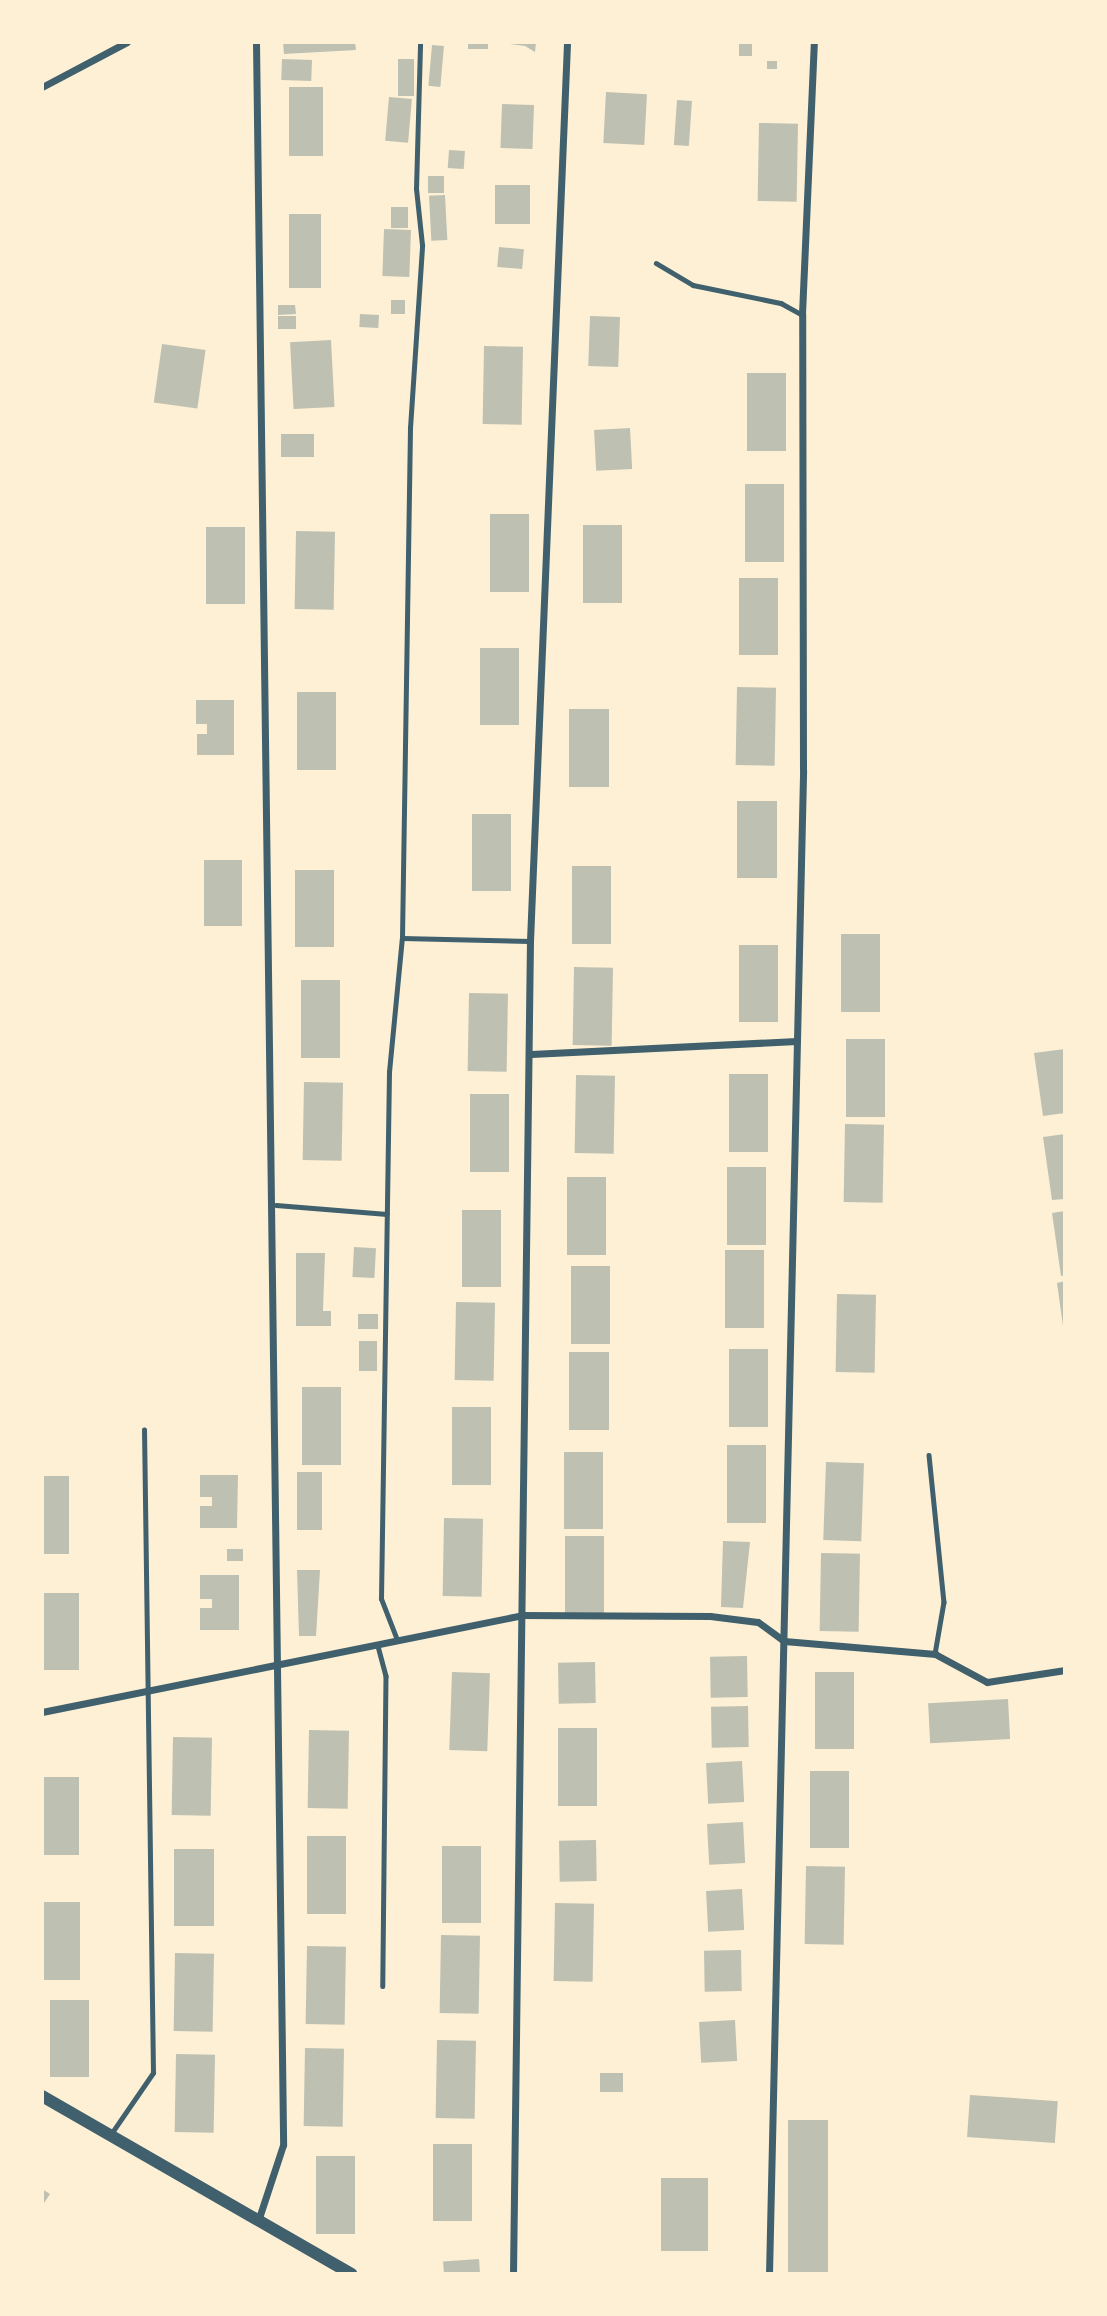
<!DOCTYPE html>
<style>
body{margin:0}
#map{position:relative;width:1107px;height:2316px;overflow:hidden;background:#fdf0d5;font-family:Barlow,sans-serif}
div>[style]{position:absolute}
.building>*{inset:0;background:#bec0b2;transform-origin:0 0}
.service>*{height:4.5px;margin:-2.25px;padding:0 2.25px;transform-origin:2.25px;border-radius:2.25px;background:#3f606c}
.minor>*{height:7px;margin:-3.5px;padding:0 3.5px;transform-origin:3.5px;border-radius:3.5px;background:#3f606c}
.tertiary>*{height:12px;margin:-6px;padding:0 6px;transform-origin:6px;border-radius:6px;background:#3f606c}
span{translate:-50% -50%;white-space:nowrap;text-align:center;line-height:1.15;-webkit-text-stroke:7px #fdf0d5;paint-order:stroke}
.frame{position:absolute;inset:0;border:44px solid #fdf0d5;pointer-events:none}
</style>
<div id="map">
<div class="building">
<i style="clip-path:polygon(283px 42px,355px 42px,356px 50px,284px 54px)"></i>
<i style="left:468px;top:42px;width:20px;height:7px"></i>
<i style="clip-path:polygon(496px 42px,536px 42px,535px 52px,525px 46px)"></i>
<i style="left:739px;top:42px;width:13px;height:14px"></i>
<i style="left:432px;top:45px;width:12px;height:41px;rotate:5deg"></i>
<i style="left:282px;top:59px;width:30px;height:21px;rotate:2deg"></i>
<i style="left:398px;top:59px;width:16px;height:37px"></i>
<i style="left:767px;top:61px;width:10px;height:8px"></i>
<i style="left:289px;top:87px;width:34px;height:69px"></i>
<i style="left:606px;top:92px;width:41px;height:51px;rotate:3deg"></i>
<i style="left:389px;top:97px;width:23px;height:44px;rotate:5deg"></i>
<i style="left:677px;top:100px;width:15px;height:45px;rotate:4deg"></i>
<i style="left:502px;top:104px;width:32px;height:44px;rotate:2deg"></i>
<i style="left:759px;top:123px;width:39px;height:78px;rotate:1deg"></i>
<i style="left:449px;top:150px;width:16px;height:18px;rotate:4deg"></i>
<i style="left:428px;top:176px;width:16px;height:17px"></i>
<i style="left:495px;top:185px;width:35px;height:39px"></i>
<i style="left:445px;top:195px;width:45px;height:16px;rotate:87deg"></i>
<i style="left:391px;top:207px;width:17px;height:21px"></i>
<i style="left:289px;top:214px;width:32px;height:74px"></i>
<i style="left:384px;top:229px;width:27px;height:47px;rotate:2deg"></i>
<i style="left:499px;top:247px;width:25px;height:20px;rotate:5deg"></i>
<i style="left:391px;top:300px;width:14px;height:14px"></i>
<i style="clip-path:polygon(278px 305px,295px 305px,296px 314px,278px 315px)"></i>
<i style="left:360px;top:314px;width:19px;height:13px;rotate:3deg"></i>
<i style="left:278px;top:316px;width:18px;height:13px"></i>
<i style="left:590px;top:316px;width:30px;height:50px;rotate:2deg"></i>
<i style="left:331px;top:340px;width:67px;height:41px;rotate:87deg"></i>
<i style="left:162px;top:344px;width:44px;height:59px;rotate:8deg"></i>
<i style="left:484px;top:346px;width:39px;height:78px;rotate:1deg"></i>
<i style="left:747px;top:373px;width:39px;height:78px"></i>
<i style="left:630px;top:428px;width:41px;height:36px;rotate:87deg"></i>
<i style="left:281px;top:434px;width:33px;height:23px"></i>
<i style="left:745px;top:484px;width:39px;height:78px"></i>
<i style="left:490px;top:514px;width:39px;height:78px"></i>
<i style="left:583px;top:525px;width:39px;height:78px"></i>
<i style="left:206px;top:527px;width:39px;height:77px"></i>
<i style="left:296px;top:531px;width:39px;height:78px;rotate:1deg"></i>
<i style="left:739px;top:578px;width:39px;height:77px"></i>
<i style="left:480px;top:648px;width:39px;height:77px"></i>
<i style="left:737px;top:687px;width:39px;height:78px;rotate:1deg"></i>
<i style="left:297px;top:692px;width:39px;height:78px"></i>
<i style="clip-path:polygon(196px 700px,234px 700px,234px 755px,197px 755px,197px 734px,207px 734px,207px 724px,196px 724px)"></i>
<i style="left:569px;top:709px;width:40px;height:78px"></i>
<i style="left:737px;top:801px;width:40px;height:77px"></i>
<i style="left:472px;top:814px;width:39px;height:77px"></i>
<i style="left:204px;top:860px;width:38px;height:66px"></i>
<i style="left:572px;top:866px;width:39px;height:78px"></i>
<i style="left:295px;top:870px;width:39px;height:77px"></i>
<i style="left:841px;top:934px;width:39px;height:78px"></i>
<i style="left:739px;top:945px;width:39px;height:77px"></i>
<i style="left:574px;top:967px;width:39px;height:78px;rotate:1deg"></i>
<i style="left:301px;top:980px;width:39px;height:78px"></i>
<i style="left:469px;top:993px;width:39px;height:78px;rotate:1deg"></i>
<i style="left:846px;top:1039px;width:39px;height:78px"></i>
<i style="clip-path:polygon(1065px 1049px,1065px 1113px,1043px 1116px,1034px 1053px)"></i>
<i style="left:729px;top:1074px;width:39px;height:78px"></i>
<i style="left:576px;top:1075px;width:39px;height:78px;rotate:1deg"></i>
<i style="left:304px;top:1082px;width:39px;height:78px;rotate:1deg"></i>
<i style="left:470px;top:1094px;width:39px;height:78px"></i>
<i style="left:845px;top:1124px;width:39px;height:78px;rotate:1deg"></i>
<i style="clip-path:polygon(1065px 1134px,1065px 1199px,1052px 1200px,1043px 1137px)"></i>
<i style="left:727px;top:1167px;width:39px;height:78px"></i>
<i style="left:567px;top:1177px;width:39px;height:78px"></i>
<i style="left:462px;top:1210px;width:39px;height:77px"></i>
<i style="clip-path:polygon(1065px 1211px,1065px 1275px,1061px 1276px,1052px 1213px)"></i>
<i style="left:354px;top:1247px;width:22px;height:30px;rotate:3deg"></i>
<i style="left:725px;top:1250px;width:39px;height:78px"></i>
<i style="clip-path:polygon(296px 1253px,325px 1253px,323px 1311px,331px 1311px,331px 1326px,296px 1326px)"></i>
<i style="left:571px;top:1266px;width:39px;height:78px"></i>
<i style="clip-path:polygon(1065px 1281px,1065px 1326px,1063px 1326px,1057px 1283px)"></i>
<i style="left:837px;top:1294px;width:39px;height:78px;rotate:1deg"></i>
<i style="left:456px;top:1302px;width:39px;height:78px;rotate:1deg"></i>
<i style="left:358px;top:1314px;width:20px;height:15px"></i>
<i style="left:359px;top:1341px;width:18px;height:30px"></i>
<i style="left:729px;top:1349px;width:39px;height:78px"></i>
<i style="left:569px;top:1352px;width:40px;height:78px"></i>
<i style="left:302px;top:1387px;width:39px;height:78px"></i>
<i style="left:452px;top:1407px;width:39px;height:78px"></i>
<i style="left:727px;top:1445px;width:39px;height:78px"></i>
<i style="left:564px;top:1452px;width:39px;height:77px"></i>
<i style="left:826px;top:1462px;width:38px;height:78px;rotate:2deg"></i>
<i style="left:297px;top:1472px;width:25px;height:58px"></i>
<i style="clip-path:polygon(200px 1475px,238px 1475px,237px 1528px,200px 1528px,200px 1506px,212px 1506px,212px 1497px,200px 1497px)"></i>
<i style="left:42px;top:1476px;width:27px;height:78px"></i>
<i style="left:444px;top:1518px;width:39px;height:78px;rotate:1deg"></i>
<i style="left:565px;top:1536px;width:39px;height:77px"></i>
<i style="clip-path:polygon(723px 1541px,750px 1542px,743px 1608px,721px 1607px)"></i>
<i style="left:227px;top:1549px;width:16px;height:12px"></i>
<i style="left:821px;top:1553px;width:39px;height:78px;rotate:1deg"></i>
<i style="clip-path:polygon(297px 1570px,320px 1570px,316px 1636px,299px 1636px)"></i>
<i style="clip-path:polygon(200px 1575px,239px 1575px,239px 1630px,200px 1630px,200px 1608px,212px 1608px,212px 1599px,200px 1599px)"></i>
<i style="left:42px;top:1593px;width:37px;height:77px"></i>
<i style="left:747px;top:1656px;width:41px;height:37px;rotate:89deg"></i>
<i style="left:595px;top:1662px;width:41px;height:37px;rotate:89deg"></i>
<i style="left:452px;top:1672px;width:38px;height:78px;rotate:2deg"></i>
<i style="left:815px;top:1672px;width:39px;height:77px"></i>
<i style="left:1008px;top:1699px;width:40px;height:80px;rotate:87deg"></i>
<i style="left:748px;top:1706px;width:41px;height:37px;rotate:89deg"></i>
<i style="left:558px;top:1728px;width:39px;height:78px"></i>
<i style="left:309px;top:1730px;width:40px;height:78px;rotate:1deg"></i>
<i style="left:173px;top:1737px;width:39px;height:78px;rotate:1deg"></i>
<i style="left:742px;top:1761px;width:41px;height:36px;rotate:87deg"></i>
<i style="left:810px;top:1771px;width:39px;height:77px"></i>
<i style="left:42px;top:1777px;width:37px;height:78px"></i>
<i style="left:743px;top:1822px;width:41px;height:36px;rotate:87deg"></i>
<i style="left:307px;top:1836px;width:39px;height:78px"></i>
<i style="left:596px;top:1840px;width:41px;height:37px;rotate:89deg"></i>
<i style="left:442px;top:1846px;width:39px;height:77px"></i>
<i style="left:174px;top:1849px;width:40px;height:77px"></i>
<i style="left:806px;top:1866px;width:39px;height:78px;rotate:1deg"></i>
<i style="left:742px;top:1889px;width:41px;height:36px;rotate:87deg"></i>
<i style="left:42px;top:1902px;width:38px;height:78px"></i>
<i style="left:555px;top:1903px;width:39px;height:78px;rotate:1deg"></i>
<i style="left:441px;top:1935px;width:39px;height:78px;rotate:1deg"></i>
<i style="left:307px;top:1946px;width:39px;height:78px;rotate:1deg"></i>
<i style="left:741px;top:1950px;width:41px;height:37px;rotate:89deg"></i>
<i style="left:175px;top:1953px;width:39px;height:78px;rotate:1deg"></i>
<i style="left:50px;top:2000px;width:39px;height:77px"></i>
<i style="left:735px;top:2020px;width:41px;height:36px;rotate:87deg"></i>
<i style="left:437px;top:2040px;width:39px;height:78px;rotate:1deg"></i>
<i style="left:305px;top:2048px;width:39px;height:78px;rotate:1deg"></i>
<i style="left:176px;top:2054px;width:39px;height:78px;rotate:1deg"></i>
<i style="left:600px;top:2073px;width:23px;height:19px"></i>
<i style="left:970px;top:2095px;width:88px;height:42px;rotate:4deg"></i>
<i style="left:788px;top:2120px;width:40px;height:154px"></i>
<i style="left:433px;top:2144px;width:39px;height:77px"></i>
<i style="left:316px;top:2156px;width:39px;height:78px"></i>
<i style="left:661px;top:2178px;width:47px;height:73px"></i>
<i style="clip-path:polygon(42px 2189px,50px 2194px,42px 2206px)"></i>
<i style="left:479px;top:2259px;width:15px;height:36px;rotate:86deg"></i>
</div>
<div class="service">
<i style="left:656px;top:263px;width:43px;rotate:30.7deg"></i>
<i style="left:693px;top:285px;width:90px;rotate:11.6deg"></i>
<i style="left:781px;top:303px;width:23px;rotate:29deg"></i>
<i style="left:402px;top:938px;width:128px;rotate:1.3deg"></i>
<i style="left:276px;top:1205px;width:111px;rotate:4.6deg"></i>
<i style="left:929px;top:1455px;width:148px;rotate:84.2deg"></i>
<i style="left:944px;top:1602px;width:53px;rotate:99.8deg"></i>
<i style="left:397px;top:1640px;width:44px;rotate:-111.3deg"></i>
<i style="left:381px;top:1599px;width:527px;rotate:-89.13deg"></i>
<i style="left:389px;top:1072px;width:135px;rotate:-84.5deg"></i>
<i style="left:402px;top:938px;width:510px;rotate:-89.1deg"></i>
<i style="left:410px;top:428px;width:183px;rotate:-86.2deg"></i>
<i style="left:422px;top:245px;width:56px;rotate:-96.1deg"></i>
<i style="left:416px;top:189px;width:147px;rotate:-88.4deg"></i>
<i style="left:378px;top:1646px;width:31px;rotate:75deg"></i>
<i style="left:386px;top:1676px;width:310px;rotate:90.6deg"></i>
<i style="left:111px;top:2134px;width:74px;rotate:-55.5deg"></i>
<i style="left:153px;top:2073px;width:643px;rotate:-90.8deg"></i>
</div>
<div class="minor">
<i style="left:256px;top:42px;width:2103px;rotate:89.26deg"></i>
<i style="left:283px;top:2145px;width:77px;rotate:108.2deg"></i>
<i style="left:42px;top:87px;width:96px;rotate:-27.9deg"></i>
<i style="left:531px;top:1054px;width:266px;rotate:-2.8deg"></i>
<i style="left:42px;top:1712px;width:489px;rotate:-11.4deg"></i>
<i style="left:521px;top:1615px;width:189px;rotate:0.3deg"></i>
<i style="left:710px;top:1616px;width:48px;rotate:7.1deg"></i>
<i style="left:758px;top:1622px;width:32px;rotate:36deg"></i>
<i style="left:784px;top:1641px;width:152px;rotate:4.9deg"></i>
<i style="left:935px;top:1654px;width:59px;rotate:28.3deg"></i>
<i style="left:987px;top:1682px;width:79px;rotate:-8.7deg"></i>
<i style="left:513px;top:2274px;width:1333px;rotate:-89.27deg"></i>
<i style="left:530px;top:941px;width:900px;rotate:-87.64deg"></i>
<i style="left:769px;top:2274px;width:1504px;rotate:-88.7deg"></i>
<i style="left:803px;top:770px;width:456px;rotate:-90.1deg"></i>
<i style="left:802px;top:314px;width:272px;rotate:-87.5deg"></i>
</div>
<div class="tertiary">
<i style="left:42px;top:2096px;width:357px;rotate:29.9deg"></i>
</div>
<div class="frame"></div>
</div>
